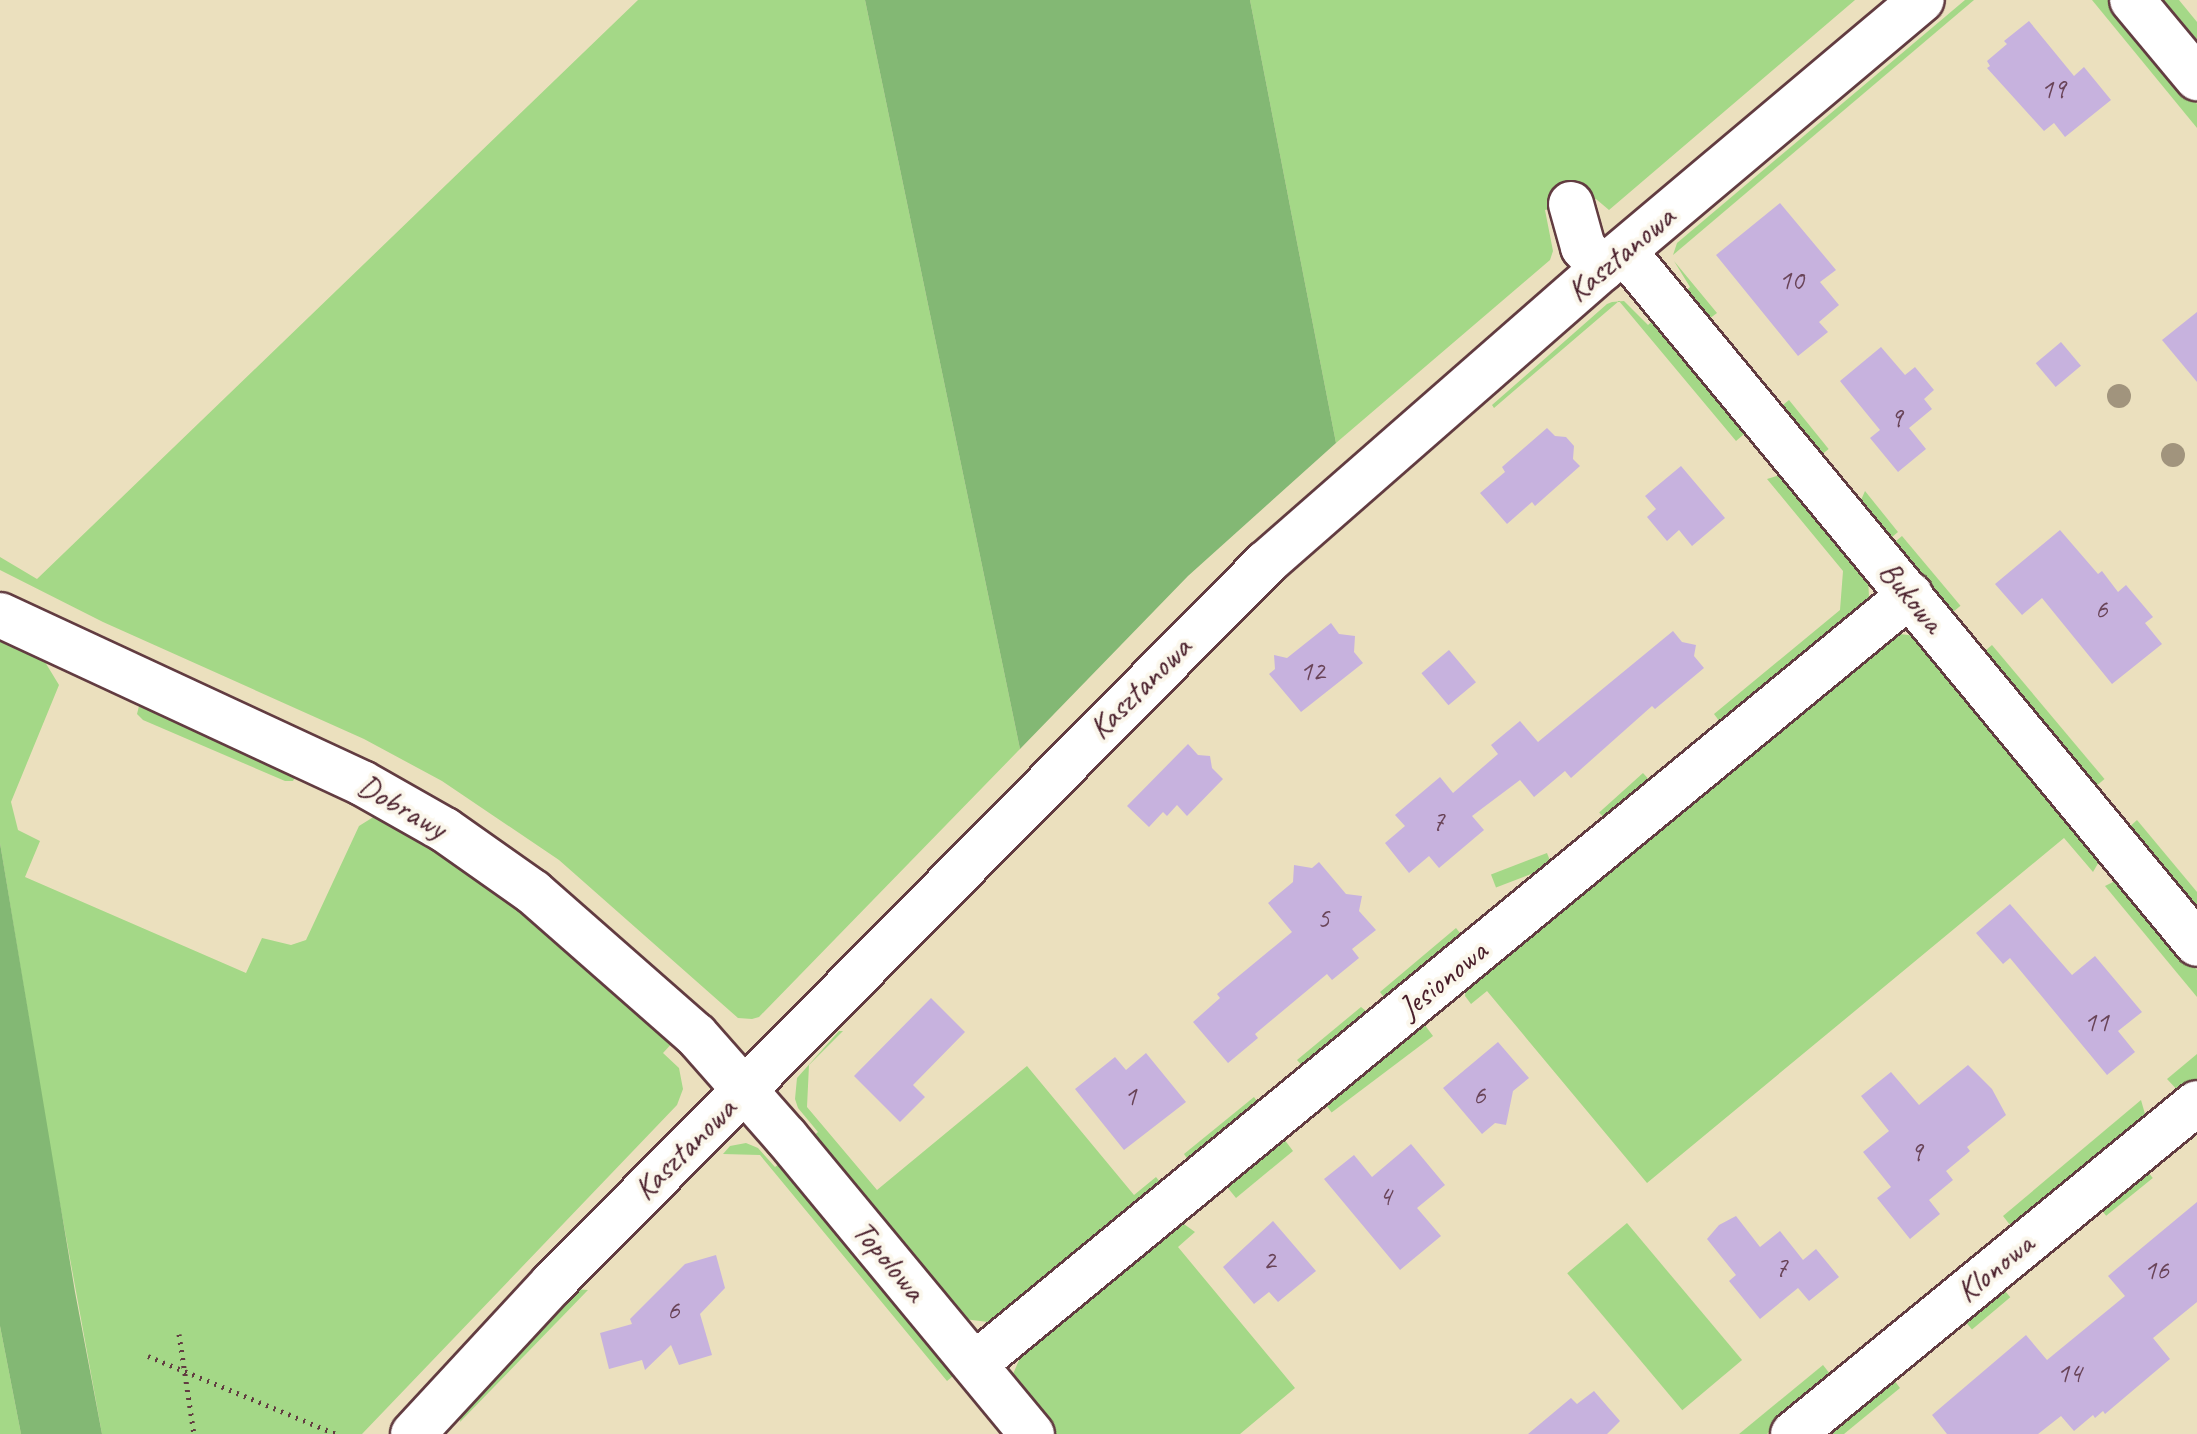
<!DOCTYPE html>
<style>
body{margin:0}
#map{position:relative;width:2197px;height:1434px;overflow:hidden;background:#ebe0be;font-family:Caveat,sans-serif}
div>[style]{position:absolute}
.green>*{inset:0;background:#a4d887;transform-origin:0 0}
.forest>*{inset:0;background:#83b874}
.building>*{inset:0;background:#c7b2de;transform-origin:0 0}
.path>*{height:5px;margin-top:-2.5px;transform-origin:0;background:repeating-linear-gradient(90deg,#623c41 0 2px,transparent 0 8px)}
.roads{filter:drop-shadow(2px 0 #623c41) drop-shadow(-2px 0 #623c41) drop-shadow(0 2px #623c41) drop-shadow(0 -2px #623c41)}
.minor>*{height:44px;margin:-22px;padding:0 22px;transform-origin:22px;border-radius:22px;background:#fff}
.trees>*{width:24px;height:24px;margin:-12px;border-radius:50%;background:#a1947d}
span{translate:-50% -50%;white-space:nowrap;text-align:center;line-height:1.15;-webkit-text-stroke:8px #fbf7ec;paint-order:stroke}
.number-label{font-size:28px;color:#694458}
.number-label span{-webkit-text-stroke-width:0}
.street-label{font-size:32px;color:#4a1f2b}
</style>
<div id="map">
<div class="green">
<i style="clip-path:polygon(638px 0,865px 0,1020px 749px,759px 1017px,752px 1019px,738px 1018px,559px 860px,442px 781px,364px 739px,103px 622px,0 570px,0 557px,37px 579px)"></i>
<i style="clip-path:polygon(1250px 0,1855px 0,1609px 210px,1596px 199px,1545px 210px,1553px 251px,1550px 260px,1336px 443px)"></i>
<i style="clip-path:polygon(1965px 0,1974px 0,1673px 255px,1677px 243px)"></i>
<i style="clip-path:polygon(2092px 0,2111px 0,2197px 104px,2197px 128px)"></i>
<i style="clip-path:polygon(2155px 0,2179px 0,2197px 22px,2197px 47px)"></i>
<i style="clip-path:polygon(1674px 261px,1717px 313px,1705px 322px,1682px 294px,1690px 287px)"></i>
<i style="clip-path:polygon(1619px 301px,1494px 408px,1492px 405px,1607px 304px,1612px 302px,1624px 301px,1648px 325px,1657px 317px,1750px 429px,1736px 441px)"></i>
<i style="left:1789px;top:400px;width:63px;height:15px;rotate:51deg"></i>
<i style="clip-path:polygon(1787px 473px,1868px 577px,1869px 597px,1865px 605px,1723px 726px,1714px 714px,1840px 610px,1843px 571px,1767px 479px)"></i>
<i style="clip-path:polygon(1865px 491px,1898px 532px,1892px 537px,1885px 539px,1858px 507px)"></i>
<i style="left:1902px;top:536px;width:91px;height:16px;rotate:50deg"></i>
<i style="clip-path:polygon(1900px 634px,1916px 636px,2103px 855px,2093px 872px,2064px 838px,1647px 1183px,1487px 991px,1471px 1004px,1465px 996px,1467px 982px,1889px 635px)"></i>
<i style="clip-path:polygon(0 636px,42px 657px,59px 685px,11px 802px,18px 830px,40px 841px,25px 877px,246px 973px,262px 938px,291px 945px,306px 940px,359px 826px,375px 816px,479px 874px,675px 1040px,663px 1053px,679px 1068px,683px 1089px,677px 1105px,362px 1434px,102px 1434px,0 875px,46px 1123px,0 843px)"></i>
<i style="left:1992px;top:645px;width:175px;height:15px;rotate:50deg"></i>
<i style="clip-path:polygon(140px 702px,298px 771px,293px 781px,285px 781px,143px 720px,137px 714px)"></i>
<i style="left:1643px;top:773px;width:15px;height:59px;rotate:48deg"></i>
<i style="clip-path:polygon(2137px 820px,2197px 892px,2197px 911px,2126px 830px)"></i>
<i style="left:1547px;top:853px;width:14px;height:60px;rotate:69deg"></i>
<i style="clip-path:polygon(2121px 878px,2197px 970px,2197px 997px,2105px 886px)"></i>
<i style="clip-path:polygon(1456px 928px,1460px 933px,1459px 943px,1394px 996px,1383px 996px,1380px 992px)"></i>
<i style="clip-path:polygon(1361px 1007px,1366px 1011px,1364px 1021px,1305px 1069px,1297px 1060px)"></i>
<i style="left:1421px;top:1020px;width:20px;height:127px;rotate:53deg"></i>
<i style="clip-path:polygon(839px 1031px,843px 1031px,809px 1065px,807px 1107px,877px 1190px,1027px 1066px,1134px 1195px,1156px 1177px,1160px 1182px,1156px 1193px,999px 1319px,988px 1322px,964px 1319px,810px 1139px,818px 1132px,798px 1108px,795px 1099px,797px 1078px)"></i>
<i style="clip-path:polygon(2197px 1054px,2197px 1081px,2181px 1094px,2167px 1079px)"></i>
<i style="clip-path:polygon(1254px 1097px,1259px 1104px,1191px 1164px,1184px 1154px)"></i>
<i style="clip-path:polygon(2141px 1100px,2147px 1121px,2014px 1230px,2003px 1216px)"></i>
<i style="clip-path:polygon(1278px 1137px,1284px 1139px,1293px 1151px,1236px 1198px,1223px 1182px)"></i>
<i style="clip-path:polygon(746px 1143px,758px 1148px,775px 1167px,783px 1161px,958px 1372px,947px 1381px,760px 1155px,723px 1154px,730px 1146px)"></i>
<i style="left:2144px;top:1167px;width:14px;height:60px;rotate:51deg"></i>
<i style="clip-path:polygon(1177px 1219px,1195px 1232px,1178px 1247px,1295px 1388px,1240px 1434px,1052px 1434px,1014px 1383px,1013px 1374px,1023px 1351px)"></i>
<i style="left:1627px;top:1223px;width:179px;height:78px;rotate:50deg"></i>
<i style="left:2000px;top:1285px;width:16px;height:50px;rotate:50deg"></i>
<i style="clip-path:polygon(571px 1289px,588px 1290px,460px 1422px,462px 1406px)"></i>
<i style="clip-path:polygon(0 1326px,21px 1434px,0 1434px)"></i>
<i style="clip-path:polygon(1823px 1365px,1834px 1379px,1767px 1434px,1739px 1434px)"></i>
<i style="clip-path:polygon(1891px 1376px,1900px 1388px,1844px 1434px,1831px 1434px,1828px 1427px)"></i>
</div>
<div class="forest">
<i style="clip-path:polygon(865px 0,1250px 0,1336px 443px,1188px 576px,1020px 749px)"></i>
<i style="clip-path:polygon(0 843px,75px 1292px,102px 1434px,21px 1434px,0 1326px)"></i>
</div>
<div class="building">
<i style="clip-path:polygon(2029px 21px,2074px 76px,2084px 67px,2111px 100px,2065px 137px,2054px 123px,2044px 131px,1987px 68px,1990px 66px,1987px 61px,2007px 44px,2004px 41px)"></i>
<i style="clip-path:polygon(1780px 203px,1836px 270px,1820px 282px,1839px 305px,1819px 322px,1828px 332px,1798px 356px,1716px 255px)"></i>
<i style="clip-path:polygon(2197px 312px,2197px 382px,2162px 340px)"></i>
<i style="left:2061px;top:342px;width:31px;height:33px;rotate:50deg"></i>
<i style="clip-path:polygon(1881px 347px,1905px 375px,1915px 367px,1934px 390px,1924px 399px,1932px 409px,1909px 428px,1926px 449px,1898px 472px,1870px 438px,1880px 430px,1840px 381px)"></i>
<i style="clip-path:polygon(1547px 428px,1555px 436px,1566px 437px,1574px 446px,1573px 459px,1580px 466px,1535px 506px,1532px 502px,1507px 524px,1480px 493px,1505px 472px,1502px 467px)"></i>
<i style="clip-path:polygon(1681px 466px,1725px 518px,1692px 546px,1679px 530px,1667px 541px,1647px 517px,1656px 509px,1645px 496px)"></i>
<i style="clip-path:polygon(2060px 530px,2098px 574px,2102px 571px,2118px 592px,2126px 585px,2153px 617px,2145px 623px,2162px 644px,2112px 684px,2042px 598px,2022px 615px,1995px 584px)"></i>
<i style="clip-path:polygon(1331px 623px,1339px 634px,1355px 636px,1354px 652px,1363px 663px,1301px 712px,1269px 674px,1275px 669px,1274px 655px,1287px 658px)"></i>
<i style="clip-path:polygon(1673px 631px,1682px 642px,1696px 645px,1694px 656px,1704px 668px,1655px 709px,1652px 706px,1571px 778px,1565px 771px,1534px 797px,1520px 780px,1472px 816px,1484px 830px,1439px 868px,1429px 856px,1409px 873px,1385px 843px,1405px 826px,1395px 815px,1440px 777px,1453px 793px,1498px 754px,1491px 745px,1520px 721px,1538px 742px)"></i>
<i style="left:1449px;top:650px;width:42px;height:36px;rotate:50deg"></i>
<i style="clip-path:polygon(1188px 744px,1198px 755px,1210px 756px,1212px 768px,1223px 779px,1187px 816px,1177px 805px,1167px 816px,1163px 812px,1149px 827px,1127px 806px)"></i>
<i style="clip-path:polygon(1319px 862px,1346px 894px,1362px 896px,1359px 911px,1376px 930px,1352px 949px,1359px 958px,1332px 980px,1327px 974px,1255px 1034px,1258px 1038px,1228px 1063px,1193px 1022px,1220px 998px,1217px 994px,1292px 932px,1268px 903px,1293px 882px,1294px 865px,1312px 868px)"></i>
<i style="clip-path:polygon(2010px 904px,2072px 975px,2095px 956px,2142px 1012px,2118px 1031px,2135px 1052px,2107px 1075px,2010px 958px,2003px 964px,1976px 933px)"></i>
<i style="clip-path:polygon(931px 998px,965px 1032px,913px 1085px,925px 1097px,900px 1122px,854px 1076px)"></i>
<i style="clip-path:polygon(1498px 1042px,1529px 1078px,1513px 1091px,1506px 1125px,1495px 1123px,1482px 1134px,1443px 1088px)"></i>
<i style="clip-path:polygon(1146px 1053px,1186px 1102px,1124px 1150px,1075px 1089px,1115px 1057px,1126px 1070px)"></i>
<i style="clip-path:polygon(1968px 1065px,1992px 1089px,2006px 1115px,1967px 1147px,1970px 1151px,1946px 1171px,1953px 1180px,1929px 1200px,1940px 1214px,1910px 1239px,1877px 1198px,1891px 1187px,1863px 1152px,1889px 1131px,1861px 1096px,1891px 1072px,1919px 1105px)"></i>
<i style="clip-path:polygon(1411px 1144px,1445px 1185px,1417px 1208px,1441px 1236px,1400px 1270px,1324px 1179px,1354px 1155px,1372px 1177px)"></i>
<i style="clip-path:polygon(2197px 1202px,2197px 1302px,2153px 1338px,2170px 1359px,2105px 1414px,2103px 1411px,2095px 1418px,2093px 1415px,2074px 1431px,2061px 1416px,2038px 1434px,1947px 1434px,1932px 1415px,2026px 1335px,2047px 1360px,2125px 1296px,2108px 1276px)"></i>
<i style="clip-path:polygon(1736px 1216px,1760px 1247px,1780px 1231px,1803px 1260px,1816px 1249px,1839px 1277px,1809px 1301px,1798px 1288px,1760px 1319px,1729px 1281px,1736px 1275px,1707px 1239px,1719px 1225px)"></i>
<i style="clip-path:polygon(1273px 1221px,1316px 1271px,1278px 1302px,1269px 1292px,1254px 1304px,1223px 1267px)"></i>
<i style="clip-path:polygon(716px 1255px,725px 1288px,700px 1314px,712px 1355px,679px 1365px,671px 1345px,645px 1370px,642px 1360px,609px 1369px,600px 1333px,632px 1324px,630px 1319px,685px 1264px)"></i>
<i style="clip-path:polygon(1594px 1391px,1620px 1421px,1607px 1434px,1528px 1434px,1571px 1398px,1577px 1404px)"></i>
</div>
<div class="path">
<i style="left:179px;top:1334px;width:101px;rotate:81.5deg"></i>
<i style="left:148px;top:1356px;width:204px;rotate:22.5deg"></i>
</div>
<div class="roads">
<div class="minor">
<i style="left:2132px;top:0;width:102px;rotate:50.2deg"></i>
<i style="left:1571px;top:204px;width:45px;rotate:74.4deg"></i>
<i style="left:1583px;top:247px;width:29px;rotate:49deg"></i>
<i style="left:1624px;top:251px;width:899px;rotate:50.41deg"></i>
<i style="left:0;top:615px;width:399px;rotate:24.9deg"></i>
<i style="left:362px;top:783px;width:95px;rotate:29.5deg"></i>
<i style="left:445px;top:830px;width:108px;rotate:35.2deg"></i>
<i style="left:533px;top:892px;width:217px;rotate:41.3deg"></i>
<i style="left:696px;top:1035px;width:136px;rotate:48.6deg"></i>
<i style="left:786px;top:1137px;width:386px;rotate:50.4deg"></i>
<i style="left:975px;top:1364px;width:1211px;rotate:-39.44deg"></i>
<i style="left:413px;top:1434px;width:205px;rotate:-47.2deg"></i>
<i style="left:552px;top:1284px;width:1015px;rotate:-45.28deg"></i>
<i style="left:1266px;top:563px;width:446px;rotate:-41.2deg"></i>
<i style="left:1602px;top:269px;width:418px;rotate:-40.1deg"></i>
<i style="left:1793px;top:1434px;width:522px;rotate:-39.33deg"></i>
</div>
</div>
<div class="trees">
<i style="left:2119px;top:396px"></i>
<i style="left:2173px;top:455px"></i>
</div>
<div class="number-label">
<span style="left:2053px;top:89px">19</span>
<span style="left:1791px;top:280px">10</span>
<span style="left:1896px;top:418px">9</span>
<span style="left:2101px;top:609px">6</span>
<span style="left:1312px;top:671px">12</span>
<span style="left:1438px;top:821px">7</span>
<span style="left:1323px;top:918px">5</span>
<span style="left:2096px;top:1022px">11</span>
<span style="left:1479px;top:1095px">6</span>
<span style="left:1130px;top:1096px">1</span>
<span style="left:1916px;top:1152px">9</span>
<span style="left:1385px;top:1196px">4</span>
<span style="left:1269px;top:1260px">2</span>
<span style="left:1781px;top:1267px">7</span>
<span style="left:2156px;top:1270px">16</span>
<span style="left:673px;top:1310px">6</span>
<span style="left:2069px;top:1373px">14</span>
</div>
<div class="street-label">
<span style="left:1621px;top:254px;rotate:-40deg">Kasztanowa</span>
<span style="left:1911px;top:597px;rotate:50deg">Bukowa</span>
<span style="left:1140px;top:688px;rotate:-45deg">Kasztanowa</span>
<span style="left:402px;top:807px;rotate:30deg">Dobrawy</span>
<span style="left:1443px;top:980px;rotate:-39deg">Jesionowa</span>
<span style="left:685px;top:1149px;rotate:-45deg">Kasztanowa</span>
<span style="left:889px;top:1261px;rotate:50deg">Topolowa</span>
<span style="left:1995px;top:1268px;rotate:-39deg">Klonowa</span>
</div>
</div>
